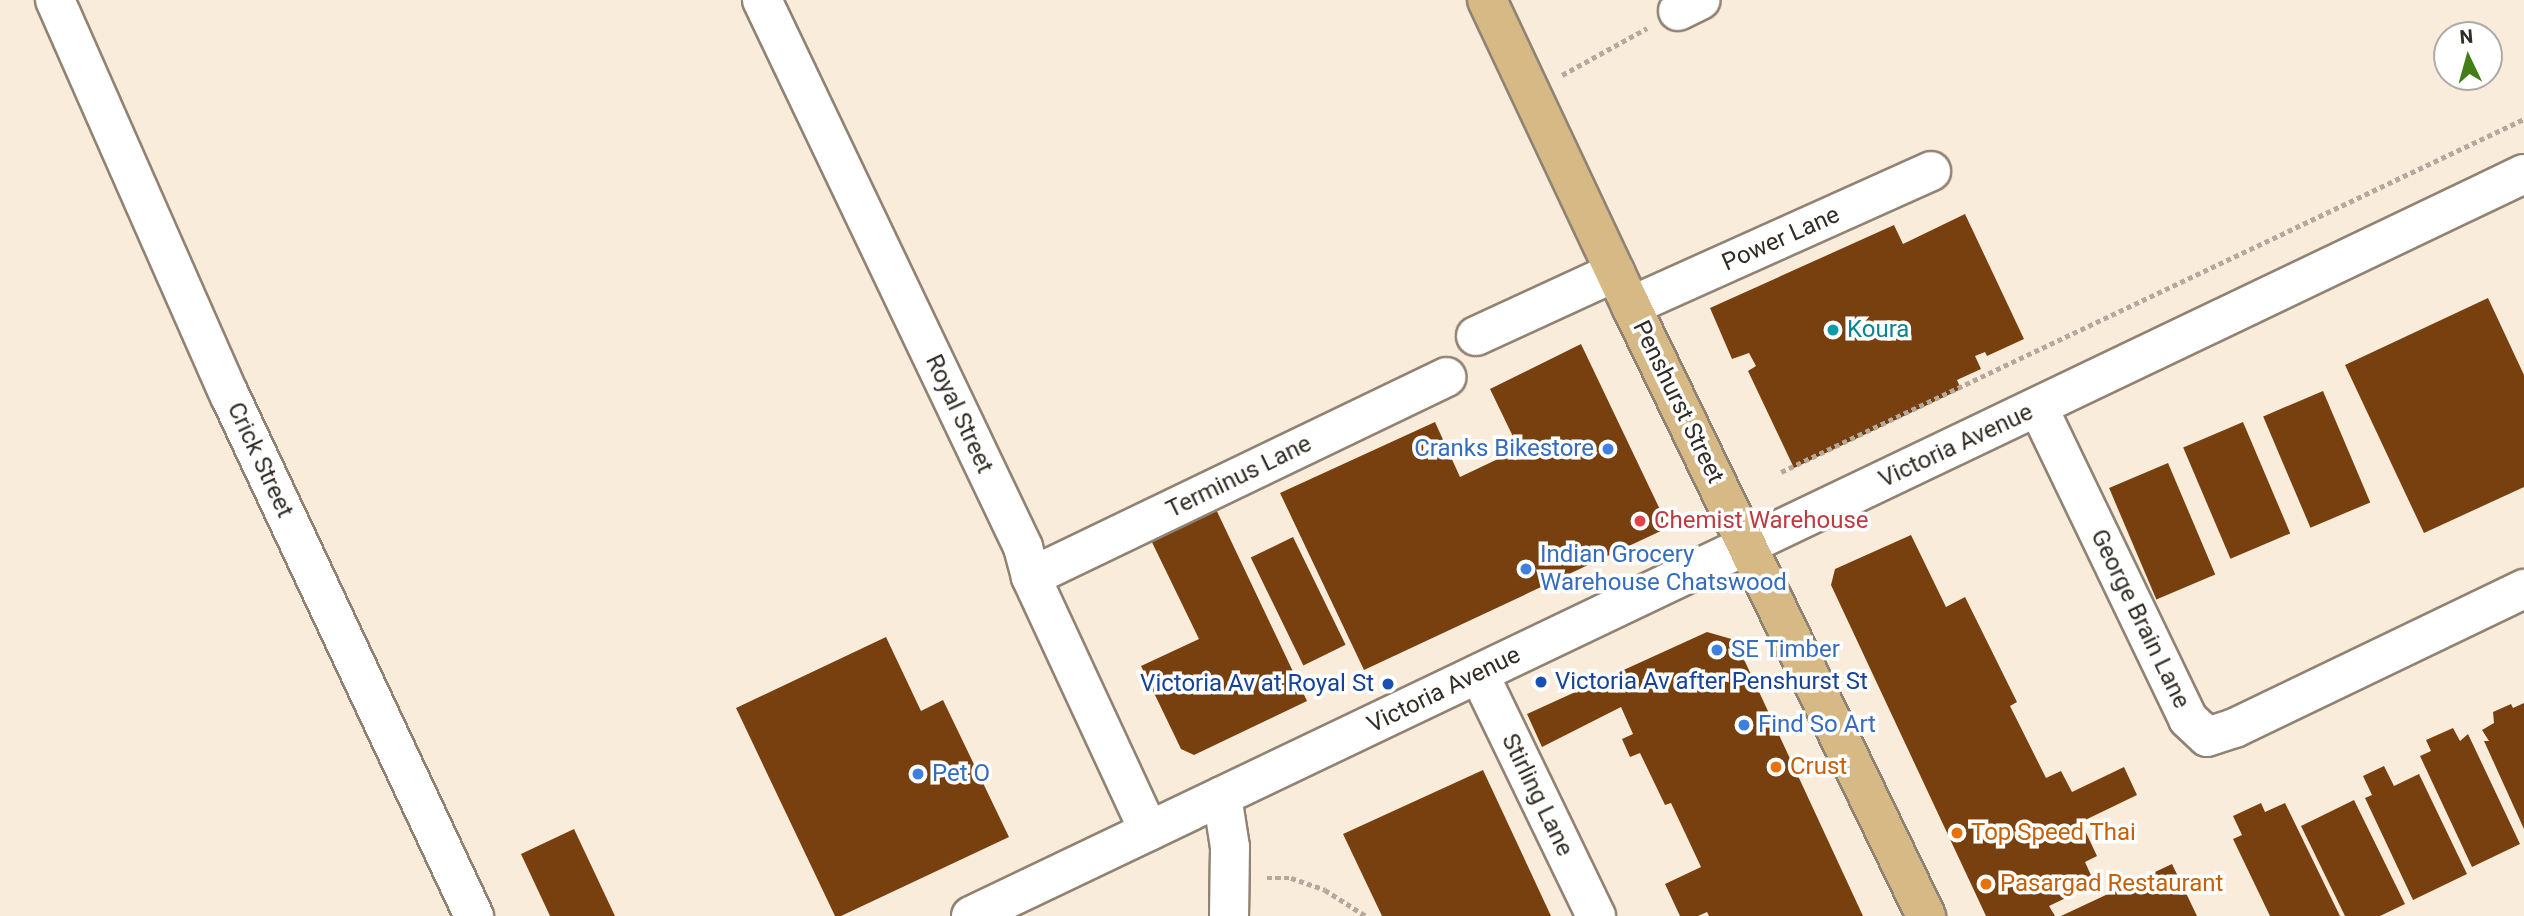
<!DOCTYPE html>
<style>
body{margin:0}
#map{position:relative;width:2524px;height:916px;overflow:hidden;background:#faecdb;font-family:Roboto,sans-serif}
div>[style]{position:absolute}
.building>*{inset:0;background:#78400f;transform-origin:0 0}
.path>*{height:4.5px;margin-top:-2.25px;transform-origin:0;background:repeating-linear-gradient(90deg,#b4a99c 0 5px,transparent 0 8.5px)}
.roads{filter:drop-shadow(2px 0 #908373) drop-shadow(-2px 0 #908373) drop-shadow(0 2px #908373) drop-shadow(0 -2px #908373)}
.minor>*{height:38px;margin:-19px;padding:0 19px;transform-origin:19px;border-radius:19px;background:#fff}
.major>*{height:38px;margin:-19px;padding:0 19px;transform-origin:19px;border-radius:19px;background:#d7b985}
.dots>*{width:19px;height:19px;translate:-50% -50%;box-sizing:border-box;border:4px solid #fff;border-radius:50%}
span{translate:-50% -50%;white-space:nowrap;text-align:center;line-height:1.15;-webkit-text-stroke:7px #fff;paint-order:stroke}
.street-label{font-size:24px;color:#312c25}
.culture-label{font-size:24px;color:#0d838f}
.left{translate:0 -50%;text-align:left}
.shop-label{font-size:24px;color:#366cbe}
.right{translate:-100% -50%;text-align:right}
.health-label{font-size:24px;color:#be3a42}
.transit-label{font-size:24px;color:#164399}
.food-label{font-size:24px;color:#c56008}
.north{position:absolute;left:2433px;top:21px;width:70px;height:70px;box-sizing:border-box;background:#fff;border:2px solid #adaba8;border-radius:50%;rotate:355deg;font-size:19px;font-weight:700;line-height:28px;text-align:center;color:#312c25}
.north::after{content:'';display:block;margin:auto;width:24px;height:32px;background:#437e19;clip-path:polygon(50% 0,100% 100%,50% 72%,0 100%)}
</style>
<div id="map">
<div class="building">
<i style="clip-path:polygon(1965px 214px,2024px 339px,1987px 356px,1985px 352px,1975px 356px,1981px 369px,1957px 380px,1961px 389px,1794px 468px,1748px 371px,1756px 366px,1749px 353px,1732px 359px,1710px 308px,1894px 225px,1903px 244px)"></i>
<i style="clip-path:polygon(2488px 298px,2524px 375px,2524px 487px,2424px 533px,2345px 365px)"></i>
<i style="clip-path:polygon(1581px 344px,1665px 520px,1663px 530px,1364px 670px,1280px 493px,1435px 422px,1460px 477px,1519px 449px,1490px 389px)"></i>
<i style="left:2323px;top:391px;width:121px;height:65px;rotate:67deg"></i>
<i style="left:2243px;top:422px;width:121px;height:65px;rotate:67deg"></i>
<i style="left:2168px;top:463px;width:121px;height:64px;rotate:67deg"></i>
<i style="clip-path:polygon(1213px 503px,1307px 701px,1194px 755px,1181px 749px,1141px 666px,1199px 639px,1147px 532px)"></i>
<i style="clip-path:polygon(1911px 535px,1946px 607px,1965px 597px,2017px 702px,2010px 706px,2046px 778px,2061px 771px,2072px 792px,2124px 767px,2137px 795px,2081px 822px,2097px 856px,2085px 862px,2095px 884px,2049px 906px,2055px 916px,1986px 916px,1831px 585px,1835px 569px)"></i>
<i style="left:1293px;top:537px;width:120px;height:47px;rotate:64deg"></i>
<i style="clip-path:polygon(1707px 632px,1735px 640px,1863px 916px,1709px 916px,1707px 912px,1698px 916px,1680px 916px,1665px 884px,1701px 867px,1671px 803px,1665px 805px,1640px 753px,1630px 757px,1622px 739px,1633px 734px,1621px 707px,1542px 747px,1527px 714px)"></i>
<i style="clip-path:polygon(886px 637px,921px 711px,943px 700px,1009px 837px,841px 916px,835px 916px,736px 708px)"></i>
<i style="clip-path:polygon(2524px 703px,2524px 829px,2484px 741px,2489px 741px,2482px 730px,2494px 723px,2493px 712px,2511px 704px,2513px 708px)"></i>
<i style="clip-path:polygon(2453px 728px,2460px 741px,2468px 734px,2520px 844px,2472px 867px,2420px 756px,2431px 751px,2426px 740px)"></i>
<i style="clip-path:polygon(2384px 766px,2394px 786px,2419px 774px,2467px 874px,2413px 900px,2365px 798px,2372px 795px,2363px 776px)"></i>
<i style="clip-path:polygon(1483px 770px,1551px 916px,1382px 916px,1343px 834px)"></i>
<i style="clip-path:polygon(2354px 800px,2405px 904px,2380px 916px,2345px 916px,2301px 826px)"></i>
<i style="clip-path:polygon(2261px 803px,2265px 812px,2285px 803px,2340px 916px,2270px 916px,2233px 839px,2242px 835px,2233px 816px)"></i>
<i style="clip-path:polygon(574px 829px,615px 916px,550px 916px,521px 854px)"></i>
<i style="clip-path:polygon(2172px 864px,2197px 916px,2061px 916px)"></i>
</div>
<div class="path">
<i style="left:1562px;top:75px;width:97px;rotate:-28.9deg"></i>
<i style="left:1781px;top:472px;width:823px;rotate:-25.41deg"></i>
<i style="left:1267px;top:878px;width:24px"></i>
<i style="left:1291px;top:878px;width:36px;rotate:19deg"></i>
<i style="left:1325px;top:890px;width:49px;rotate:32.4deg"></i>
</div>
<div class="roads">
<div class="minor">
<i style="left:55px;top:0;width:431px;rotate:66.2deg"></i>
<i style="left:229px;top:394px;width:577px;rotate:64.86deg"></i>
<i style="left:762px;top:0;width:606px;rotate:64.49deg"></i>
<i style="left:1023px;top:547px;width:31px;rotate:75deg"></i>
<i style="left:1031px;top:577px;width:280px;rotate:65.1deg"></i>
<i style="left:1678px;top:11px;width:25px;rotate:-26deg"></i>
<i style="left:1631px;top:306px;width:329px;rotate:-24.2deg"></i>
<i style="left:1476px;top:336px;width:153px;rotate:-24.7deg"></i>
<i style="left:2038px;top:407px;width:346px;rotate:64.3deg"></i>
<i style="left:2188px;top:719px;width:26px;rotate:43deg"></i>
<i style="left:2207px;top:737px;width:29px;rotate:-18deg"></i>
<i style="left:2235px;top:728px;width:321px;rotate:-25.7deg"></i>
<i style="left:1031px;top:577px;width:461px;rotate:-25.7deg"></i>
<i style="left:1479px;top:674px;width:269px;rotate:64.2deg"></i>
<i style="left:1222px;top:796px;width:52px;rotate:81.1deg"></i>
<i style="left:1230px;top:847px;width:69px;rotate:90.8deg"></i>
<i style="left:971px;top:916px;width:1721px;rotate:-25.54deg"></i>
</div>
<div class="major">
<i style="left:1487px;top:0;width:338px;rotate:64.8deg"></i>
<i style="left:1631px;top:306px;width:678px;rotate:64.19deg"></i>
</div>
</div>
<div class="dots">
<i style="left:1833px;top:330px;background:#0f9aa8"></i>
<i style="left:1608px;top:449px;background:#3f7fe0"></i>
<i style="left:1640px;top:521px;background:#e0444e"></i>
<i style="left:1526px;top:569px;background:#3f7fe0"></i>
<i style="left:1717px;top:650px;background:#3f7fe0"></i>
<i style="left:1541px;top:682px;background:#1a4fb4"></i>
<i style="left:1388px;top:684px;background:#1a4fb4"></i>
<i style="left:1744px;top:725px;background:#3f7fe0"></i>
<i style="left:1776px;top:767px;background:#e8710a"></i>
<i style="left:918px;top:774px;background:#3f7fe0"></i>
<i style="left:1957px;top:833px;background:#e8710a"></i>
<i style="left:1986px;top:884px;background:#e8710a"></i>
</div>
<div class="street-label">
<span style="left:1781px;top:239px;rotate:-24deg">Power Lane</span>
<span style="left:1678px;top:402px;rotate:64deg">Penshurst Street</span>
<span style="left:959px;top:414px;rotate:65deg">Royal Street</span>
<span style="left:1956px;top:446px;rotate:-25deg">Victoria Avenue</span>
<span style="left:260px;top:460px;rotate:65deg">Crick Street</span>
<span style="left:1239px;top:477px;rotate:-26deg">Terminus Lane</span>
<span style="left:2140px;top:619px;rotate:64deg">George Brain Lane</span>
<span style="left:1444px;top:690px;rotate:-26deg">Victoria Avenue</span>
<span style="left:1537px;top:795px;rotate:64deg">Stirling Lane</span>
</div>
<div class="culture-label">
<span class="left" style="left:1847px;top:330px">Koura</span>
</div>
<div class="shop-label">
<span class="right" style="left:1594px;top:449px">Cranks Bikestore</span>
<span class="left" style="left:1540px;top:569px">Indian Grocery<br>Warehouse Chatswood</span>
<span class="left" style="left:1731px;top:650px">SE Timber</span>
<span class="left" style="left:1758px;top:725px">Find So Art</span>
<span class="left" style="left:932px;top:774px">Pet O</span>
</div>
<div class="health-label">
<span class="left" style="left:1654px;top:521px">Chemist Warehouse</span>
</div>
<div class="transit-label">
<span class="left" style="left:1555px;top:682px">Victoria Av after Penshurst St</span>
<span class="right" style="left:1374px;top:684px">Victoria Av at Royal St</span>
</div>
<div class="food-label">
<span class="left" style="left:1790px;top:767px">Crust</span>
<span class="left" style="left:1971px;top:833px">Top Speed Thai</span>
<span class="left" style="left:2000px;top:884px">Pasargad Restaurant</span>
</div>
<div class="north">N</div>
</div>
